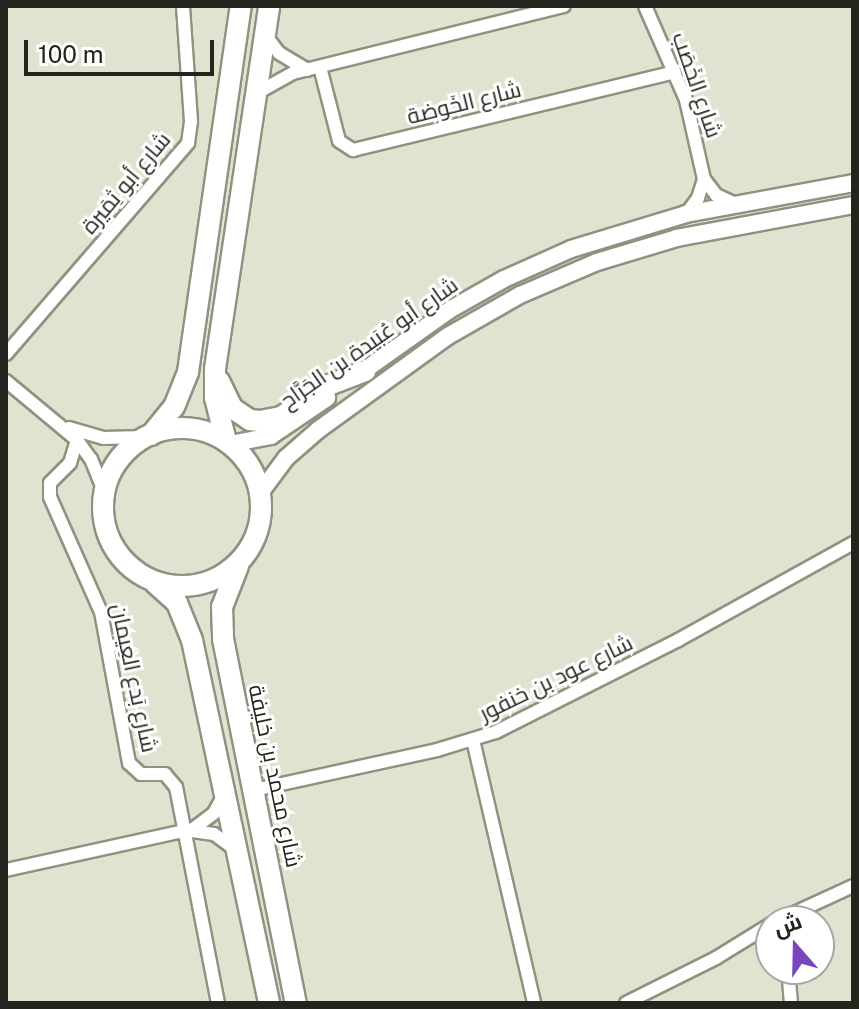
<!DOCTYPE html>
<meta charset="utf-8">
<style>
body{margin:0}
#map{position:relative;width:859px;height:1009px;overflow:hidden;background:#dfe4d1;font-family:"Public Sans",Cairo,sans-serif}
div>[style]{position:absolute}
.roads{filter:drop-shadow(2px 0 #8e9381) drop-shadow(-2px 0 #8e9381) drop-shadow(0 2px #8e9381) drop-shadow(0 -2px #8e9381)}
.minor>*{height:12px;margin:-6px;padding:0 6px;transform-origin:6px;border-radius:6px;background:#fff}
.secondary>*{height:16px;margin:-8px;padding:0 8px;transform-origin:8px;border-radius:8px;background:#fff}
.trunk>*{height:20px;margin:-10px;padding:0 10px;transform-origin:10px;border-radius:10px;background:#fff}
.trunk>.ring{margin:-10px;padding:0;box-sizing:content-box;background:none;border:20px solid #fff;border-radius:50%}
span{translate:-50% -50%;white-space:nowrap;text-align:center;line-height:1.15;-webkit-text-stroke:6px #fff;paint-order:stroke}
.street-label{font-size:22px;color:#22241d}
.frame{position:absolute;inset:0;border:8px solid #22241d;pointer-events:none}
.north{position:absolute;left:755px;top:905px;width:80px;height:80px;box-sizing:border-box;background:#fff;border:2px solid #a7a7a5;border-radius:50%;rotate:340deg;font-size:22px;font-weight:700;line-height:32px;text-align:center;color:#22241d}
.north::after{content:'';display:block;margin:auto;width:28px;height:36px;background:#7a46bd;clip-path:polygon(50% 0,100% 100%,50% 72%,0 100%)}
.scale{position:absolute;left:24px;top:40px;width:190px;height:36px;box-sizing:border-box;border:4px solid #22241d;border-top:0;padding-left:10px;font-size:24px;line-height:28px;white-space:nowrap;color:#22241d;-webkit-text-stroke:6px #fff;paint-order:stroke}
</style>
<div id="map">
<div class="roads">
<div class="minor">
<i style="left:645px;top:6px;width:103px;rotate:66.4deg"></i>
<i style="left:686px;top:100px;width:81px;rotate:77.2deg"></i>
<i style="left:704px;top:179px;width:20px;rotate:53deg"></i>
<i style="left:716px;top:195px;width:19px;rotate:25deg"></i>
<i style="left:265px;top:35px;width:23px;rotate:52deg"></i>
<i style="left:279px;top:53px;width:33px;rotate:31deg"></i>
<i style="left:320px;top:67px;width:76px;rotate:75.6deg"></i>
<i style="left:339px;top:141px;width:17px;rotate:33deg"></i>
<i style="left:353px;top:150px;width:331px;rotate:-13.6deg"></i>
<i style="left:257px;top:93px;width:41px;rotate:-29.1deg"></i>
<i style="left:293px;top:73px;width:279px;rotate:-13.9deg"></i>
<i style="left:686px;top:214px;width:20px;rotate:-53deg"></i>
<i style="left:698px;top:198px;width:20px;rotate:-72deg"></i>
<i style="left:6px;top:354px;width:279px;rotate:-49.2deg"></i>
<i style="left:188px;top:143px;width:22px;rotate:-82deg"></i>
<i style="left:191px;top:121px;width:115px;rotate:-94deg"></i>
<i style="left:6px;top:381px;width:92px;rotate:39.7deg"></i>
<i style="left:77px;top:440px;width:24px;rotate:54deg"></i>
<i style="left:91px;top:459px;width:35px;rotate:68deg"></i>
<i style="left:69px;top:428px;width:35px;rotate:16deg"></i>
<i style="left:103px;top:438px;width:42px;rotate:-1.4deg"></i>
<i style="left:77px;top:440px;width:24px;rotate:107deg"></i>
<i style="left:70px;top:463px;width:28px;rotate:135deg"></i>
<i style="left:50px;top:483px;width:14px;rotate:90deg"></i>
<i style="left:50px;top:497px;width:126px;rotate:66.1deg"></i>
<i style="left:101px;top:612px;width:154px;rotate:79.5deg"></i>
<i style="left:129px;top:763px;width:16px;rotate:43deg"></i>
<i style="left:141px;top:774px;width:24px"></i>
<i style="left:165px;top:774px;width:17px;rotate:50deg"></i>
<i style="left:176px;top:787px;width:220px;rotate:79deg"></i>
<i style="left:473px;top:740px;width:270px;rotate:76.9deg"></i>
<i style="left:254px;top:790px;width:187px;rotate:-12.3deg"></i>
<i style="left:437px;top:750px;width:62px;rotate:-17deg"></i>
<i style="left:496px;top:732px;width:204px;rotate:-26.8deg"></i>
<i style="left:678px;top:640px;width:200px;rotate:-29deg"></i>
<i style="left:192px;top:831px;width:22px;rotate:8deg"></i>
<i style="left:214px;top:834px;width:27px;rotate:36deg"></i>
<i style="left:6px;top:870px;width:191px;rotate:-12.4deg"></i>
<i style="left:193px;top:829px;width:26px;rotate:-37deg"></i>
<i style="left:214px;top:813px;width:18px;rotate:-61deg"></i>
<i style="left:777px;top:921px;width:84px;rotate:-24.7deg"></i>
<i style="left:788px;top:969px;width:34px;rotate:85deg"></i>
<i style="left:626px;top:1003px;width:101px;rotate:-26.6deg"></i>
<i style="left:716px;top:958px;width:65px;rotate:-31.7deg"></i>
</div>
<div class="secondary">
<i style="left:355px;top:377px;width:118px;rotate:-35.3deg"></i>
<i style="left:451px;top:309px;width:61px;rotate:-29.5deg"></i>
<i style="left:504px;top:279px;width:73px;rotate:-24.1deg"></i>
<i style="left:571px;top:249px;width:120px;rotate:-16.9deg"></i>
<i style="left:686px;top:214px;width:170px;rotate:-10.5deg"></i>
<i style="left:230px;top:444px;width:42px;rotate:-11deg"></i>
<i style="left:271px;top:436px;width:68px;rotate:-34.2deg"></i>
<i style="left:260px;top:493px;width:44px;rotate:-53.4deg"></i>
<i style="left:286px;top:458px;width:43px;rotate:-41.2deg"></i>
<i style="left:318px;top:430px;width:160px;rotate:-35.9deg"></i>
<i style="left:448px;top:336px;width:83px;rotate:-29.7deg"></i>
<i style="left:520px;top:295px;width:84px;rotate:-23.2deg"></i>
<i style="left:597px;top:262px;width:84px;rotate:-16.7deg"></i>
<i style="left:677px;top:238px;width:179px;rotate:-10.6deg"></i>
</div>
<div class="trunk">
<i style="left:219px;top:381px;width:30px;rotate:64deg"></i>
<i style="left:232px;top:408px;width:22px;rotate:34deg"></i>
<i style="left:250px;top:420px;width:10px;rotate:6deg"></i>
<i style="left:260px;top:421px;width:21px;rotate:-11deg"></i>
<i style="left:281px;top:417px;width:58px;rotate:-33.7deg"></i>
<i style="left:329px;top:385px;width:39px;rotate:-21deg"></i>
<i class="ring" style="left:103px;top:428px;width:138px;height:138px"></i>
<i style="left:151px;top:435px;width:36px;rotate:-51deg"></i>
<i style="left:174px;top:407px;width:38px;rotate:-68deg"></i>
<i style="left:188px;top:372px;width:370px;rotate:-81.8deg"></i>
<i style="left:226px;top:441px;width:44px;rotate:-104.3deg"></i>
<i style="left:215px;top:398px;width:29px;rotate:-90deg"></i>
<i style="left:215px;top:369px;width:367px;rotate:-81.5deg"></i>
<i style="left:238px;top:566px;width:44px;rotate:111.3deg"></i>
<i style="left:222px;top:607px;width:32px;rotate:88deg"></i>
<i style="left:223px;top:639px;width:371px;rotate:78.7deg"></i>
<i style="left:155px;top:583px;width:30px;rotate:42deg"></i>
<i style="left:177px;top:603px;width:40px;rotate:68deg"></i>
<i style="left:192px;top:640px;width:371px;rotate:78deg"></i>
</div>
</div>
<div class="street-label">
<span style="left:697px;top:85px;rotate:71deg">شارع الخَصَب</span>
<span style="left:464px;top:103px;rotate:-14deg">شارع الخَوضة</span>
<span style="left:126px;top:183px;rotate:-50deg">شارع أبو ثِمَيرة</span>
<span style="left:369px;top:343px;rotate:-35deg">شارع أبو عُبَيدة بن الجَرَّاح</span>
<span style="left:134px;top:678px;rotate:78deg">شارع بَدع العِيمان</span>
<span style="left:556px;top:678px;rotate:-26deg">شارع عود بن خنفور</span>
<span style="left:275px;top:776px;rotate:78deg">شارع محمد بن خليفة</span>
</div>
<div class="frame"></div>
<div class="north">ش</div>
<div class="scale">100 m</div>
</div>
